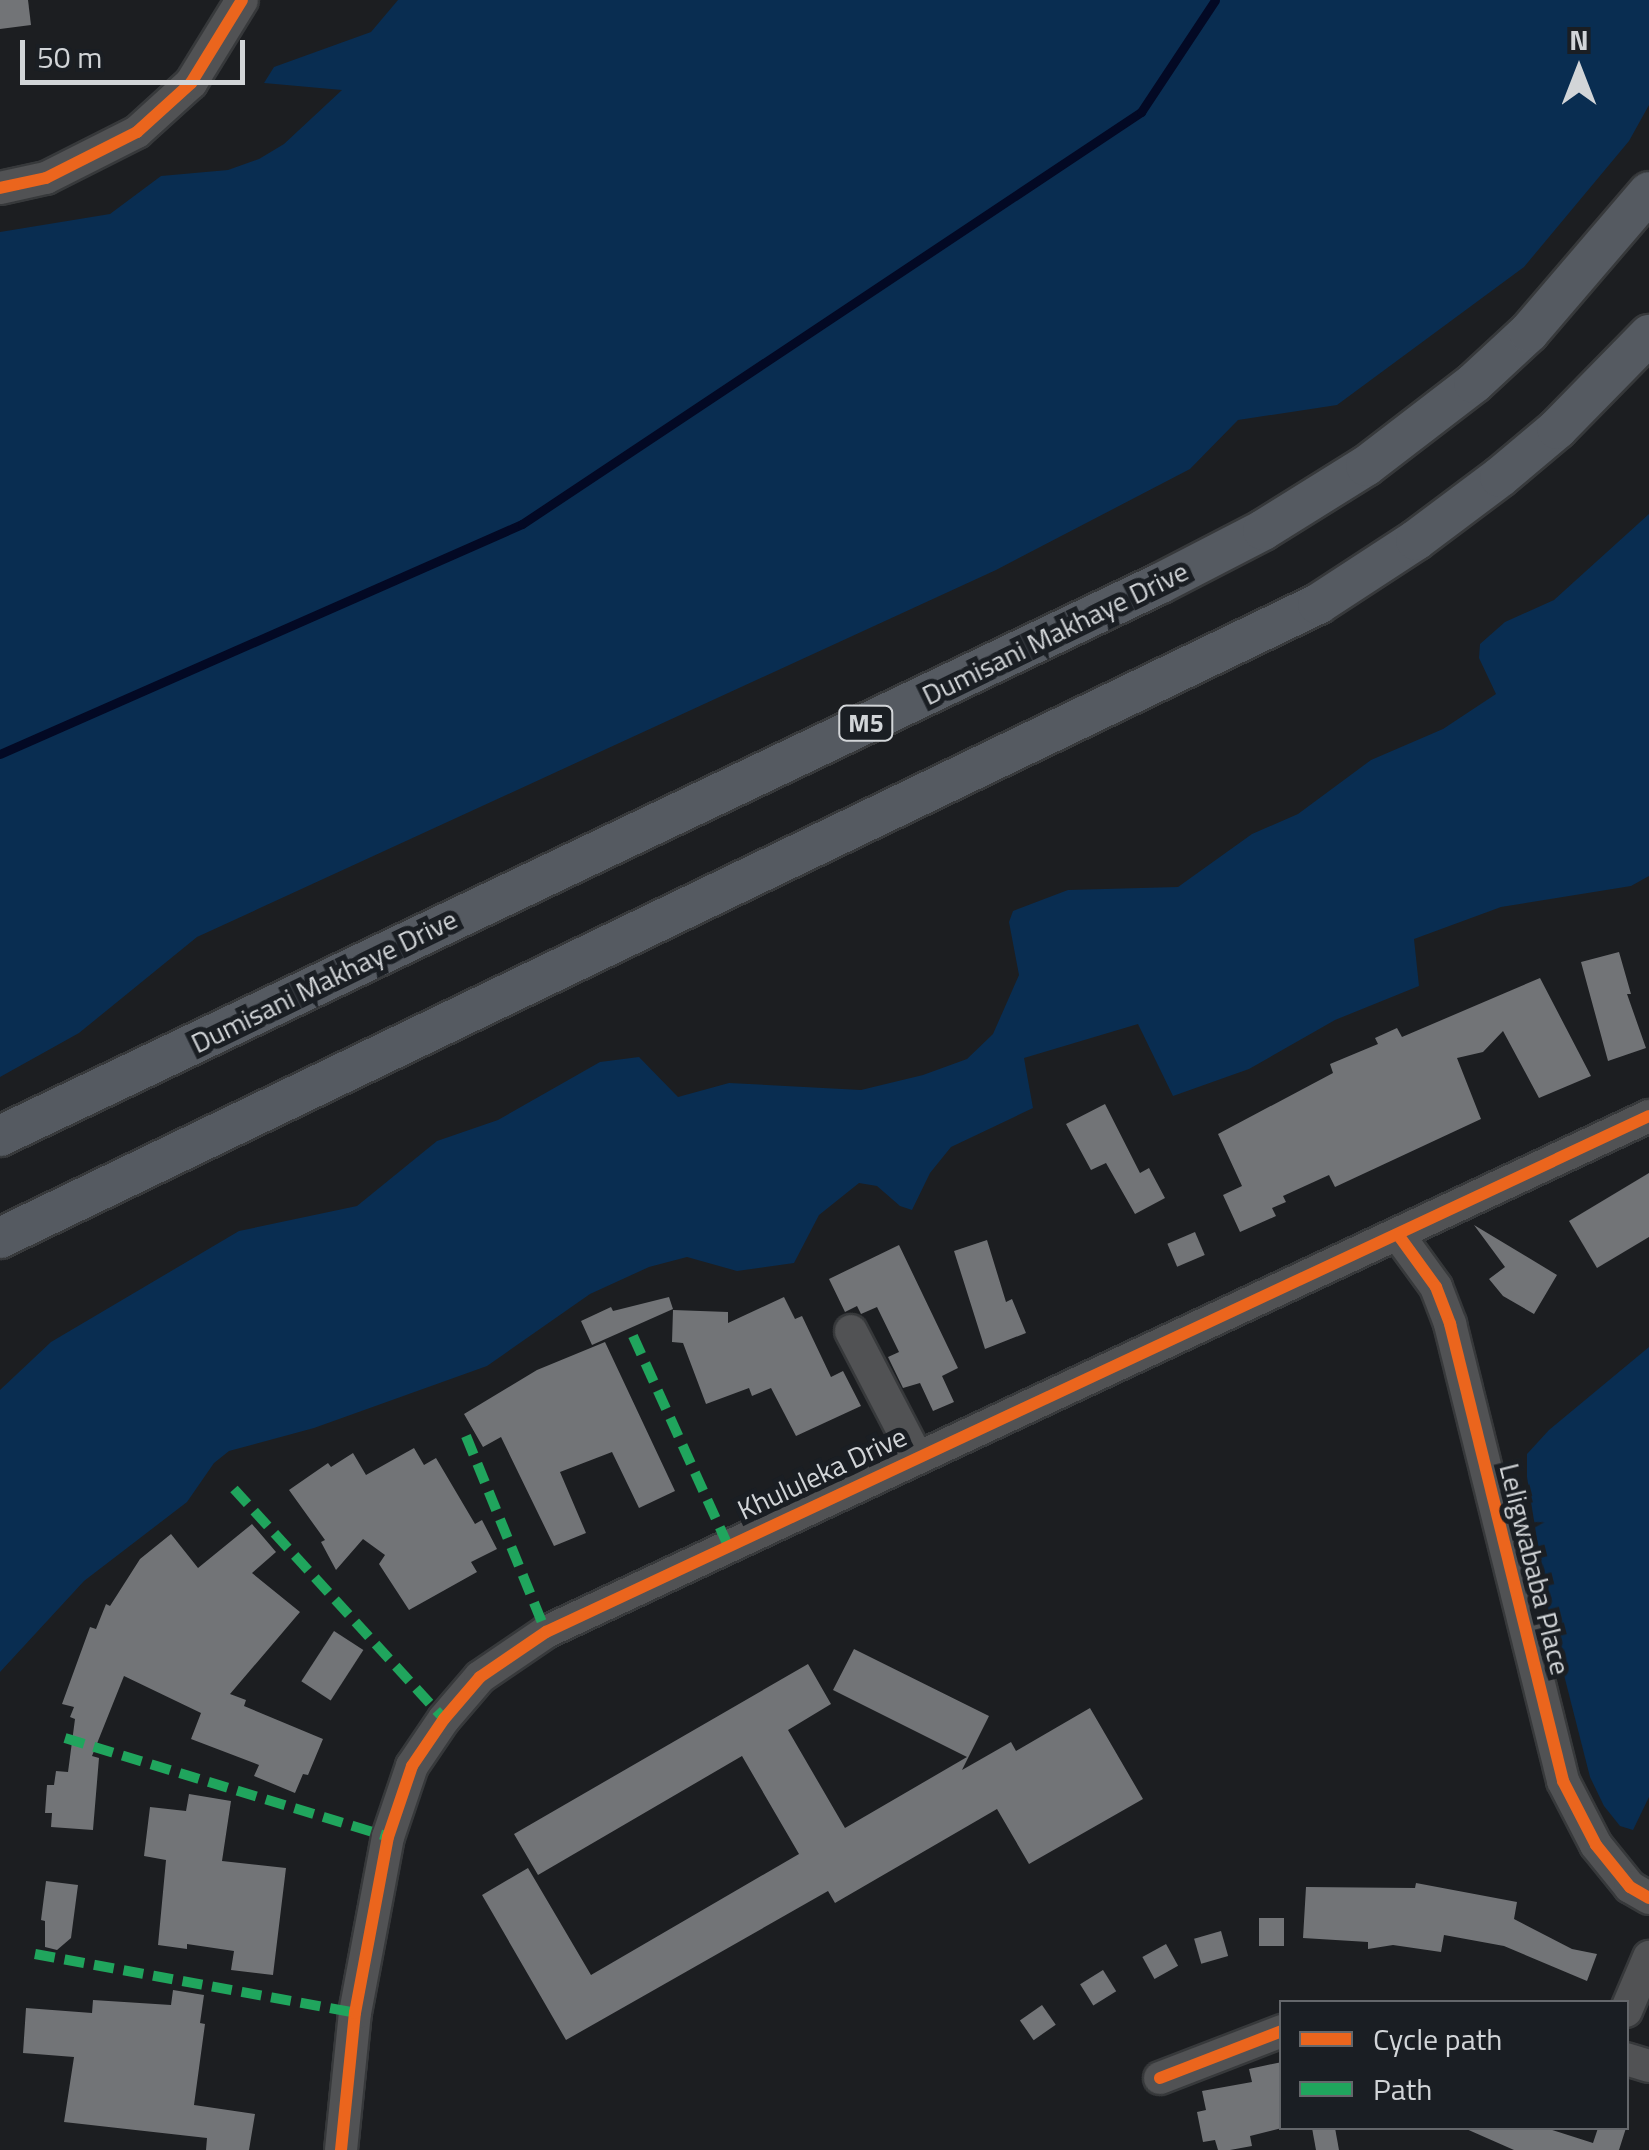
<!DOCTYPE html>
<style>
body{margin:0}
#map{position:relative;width:1649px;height:2150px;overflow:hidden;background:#1c1e21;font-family:"Titillium Web",sans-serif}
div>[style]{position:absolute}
.green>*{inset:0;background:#092d51}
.stream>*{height:9px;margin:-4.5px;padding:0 4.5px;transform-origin:4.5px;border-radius:4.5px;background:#030924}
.building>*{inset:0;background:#727477;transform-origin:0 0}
.roads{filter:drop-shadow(2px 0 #37393b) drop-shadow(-2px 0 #37393b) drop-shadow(0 2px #37393b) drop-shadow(0 -2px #37393b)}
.minor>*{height:32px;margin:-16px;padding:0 16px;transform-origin:16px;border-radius:16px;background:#515254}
.major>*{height:40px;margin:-20px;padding:0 20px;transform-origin:20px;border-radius:20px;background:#555a61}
.quiet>*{height:10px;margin-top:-5px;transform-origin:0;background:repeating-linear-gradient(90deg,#20a55d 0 20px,transparent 0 30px)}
.cycleway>*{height:12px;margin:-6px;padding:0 6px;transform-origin:6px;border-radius:6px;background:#eb651d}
span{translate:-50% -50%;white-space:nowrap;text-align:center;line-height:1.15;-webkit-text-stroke:10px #1a1e23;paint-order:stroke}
.shield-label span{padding:2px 8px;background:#1a1e23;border:2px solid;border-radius:8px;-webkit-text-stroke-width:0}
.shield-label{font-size:25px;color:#d2d5d8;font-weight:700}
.street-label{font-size:28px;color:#d2d5d8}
.legend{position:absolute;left:1279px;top:2000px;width:350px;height:130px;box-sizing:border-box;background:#1a1e23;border:2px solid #64676b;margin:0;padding:12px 18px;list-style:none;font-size:30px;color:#d2d5d8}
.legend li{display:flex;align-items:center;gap:20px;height:50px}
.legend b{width:50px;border:2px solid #64676b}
.north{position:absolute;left:1529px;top:20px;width:100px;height:100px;-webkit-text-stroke:8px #1a1e23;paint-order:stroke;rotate:0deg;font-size:28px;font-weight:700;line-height:40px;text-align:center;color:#d2d5d8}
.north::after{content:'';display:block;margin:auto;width:35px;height:45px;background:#d2d5d8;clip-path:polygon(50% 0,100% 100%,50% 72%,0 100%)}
.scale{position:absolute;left:20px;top:40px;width:225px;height:45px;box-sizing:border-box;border:5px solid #d2d5d8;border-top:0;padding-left:12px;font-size:30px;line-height:35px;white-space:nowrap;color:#d2d5d8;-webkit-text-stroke:8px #1a1e23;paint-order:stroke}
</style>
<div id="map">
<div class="green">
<i style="clip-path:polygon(398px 0,1649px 0,1649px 105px,1629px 141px,1524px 267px,1337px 405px,1238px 420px,1190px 469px,996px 570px,197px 937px,79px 1033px,0 1077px,0 232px,110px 214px,161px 176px,228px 170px,259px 159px,284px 144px,342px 90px,264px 83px,274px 67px,371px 32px)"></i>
<i style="clip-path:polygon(1649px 514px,1649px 876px,1631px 886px,1501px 907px,1414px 939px,1419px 986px,1335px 1020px,1249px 1069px,1173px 1096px,1138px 1024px,1024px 1058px,1033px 1108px,951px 1147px,930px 1173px,912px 1210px,900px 1206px,877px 1186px,859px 1183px,819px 1215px,794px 1263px,737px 1271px,687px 1257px,649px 1267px,590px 1294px,487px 1366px,314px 1428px,229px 1451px,214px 1463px,187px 1502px,84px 1581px,0 1672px,0 1390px,51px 1342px,239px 1231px,357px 1206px,437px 1141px,498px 1120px,600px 1062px,639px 1057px,678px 1097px,729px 1083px,861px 1090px,923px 1075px,967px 1059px,993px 1034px,1019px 975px,1009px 922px,1013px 911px,1068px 890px,1178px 887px,1252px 834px,1298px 814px,1371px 760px,1443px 729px,1496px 694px,1479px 658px,1480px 644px,1505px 622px,1554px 600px)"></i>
<i style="clip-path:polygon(1649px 1347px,1649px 1797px,1633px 1830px,1620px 1826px,1604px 1806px,1590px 1777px,1550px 1620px,1527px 1477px,1527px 1454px,1549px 1430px)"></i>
</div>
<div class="stream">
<i style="left:0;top:754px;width:570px;rotate:-23.78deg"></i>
<i style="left:522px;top:524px;width:744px;rotate:-33.65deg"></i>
<i style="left:1141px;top:112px;width:134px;rotate:-56.5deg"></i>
</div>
<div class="building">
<i style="clip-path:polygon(0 0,28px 0,31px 25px,0 29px)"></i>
<i style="clip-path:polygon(1619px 952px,1631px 994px,1627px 994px,1646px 1048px,1608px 1061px,1581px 962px)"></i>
<i style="clip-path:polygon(1540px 978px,1591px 1076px,1539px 1098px,1503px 1031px,1483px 1052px,1457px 1058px,1481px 1119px,1335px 1187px,1329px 1175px,1283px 1196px,1286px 1202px,1272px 1208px,1276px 1216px,1240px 1232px,1223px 1195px,1242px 1186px,1218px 1134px,1333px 1073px,1330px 1064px,1378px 1044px,1375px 1038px,1397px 1028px,1402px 1037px)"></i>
<i style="clip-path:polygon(1105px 1104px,1140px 1173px,1149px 1168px,1165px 1198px,1135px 1214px,1106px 1163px,1091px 1170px,1066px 1124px)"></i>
<i style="clip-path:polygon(1649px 1173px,1649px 1237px,1597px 1268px,1569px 1221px)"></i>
<i style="clip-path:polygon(1474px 1225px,1557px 1275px,1534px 1314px,1503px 1296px,1489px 1279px,1505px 1267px)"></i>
<i style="left:1195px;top:1232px;width:25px;height:30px;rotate:67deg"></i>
<i style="clip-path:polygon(987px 1240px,1006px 1302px,1012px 1299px,1026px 1333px,985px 1349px,954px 1251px)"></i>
<i style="clip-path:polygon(899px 1245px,958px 1368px,942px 1376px,954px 1402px,933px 1411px,920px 1383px,903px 1388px,888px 1357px,899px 1352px,877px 1307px,861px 1314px,857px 1306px,845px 1312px,829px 1279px)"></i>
<i style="clip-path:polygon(669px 1297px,673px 1309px,592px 1345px,581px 1321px,611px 1307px,613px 1311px)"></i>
<i style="clip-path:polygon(784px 1297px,795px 1319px,802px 1316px,831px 1377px,843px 1371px,861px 1406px,796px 1436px,771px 1388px,752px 1396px,749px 1388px,706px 1404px,683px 1343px,672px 1342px,673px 1310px,728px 1312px,728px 1323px)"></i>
<i style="clip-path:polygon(605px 1342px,675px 1491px,639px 1508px,612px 1452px,560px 1472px,586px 1533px,554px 1546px,501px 1437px,483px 1447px,464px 1414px,537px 1370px)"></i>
<i style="clip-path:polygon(414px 1448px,424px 1465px,436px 1458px,475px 1524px,482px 1520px,497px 1549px,471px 1562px,477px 1572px,409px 1610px,379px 1564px,385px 1555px,363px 1539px,336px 1570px,321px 1542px,325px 1540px,289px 1490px,328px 1463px,331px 1467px,353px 1453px,366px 1475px)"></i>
<i style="clip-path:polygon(252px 1524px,276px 1552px,252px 1573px,300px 1612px,230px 1694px,246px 1700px,244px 1706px,323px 1739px,308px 1775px,303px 1774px,295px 1793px,254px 1776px,259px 1765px,191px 1739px,201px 1713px,124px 1676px,92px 1756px,99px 1758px,93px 1830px,51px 1827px,52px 1813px,45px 1813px,47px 1785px,54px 1785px,56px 1771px,68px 1772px,75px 1719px,70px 1717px,74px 1707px,62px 1704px,90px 1627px,96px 1629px,106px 1604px,110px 1606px,140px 1559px,171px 1534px,198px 1568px)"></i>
<i style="left:334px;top:1631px;width:35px;height:60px;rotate:33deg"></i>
<i style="clip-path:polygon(854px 1649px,989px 1716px,962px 1770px,1011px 1742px,1016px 1751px,1090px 1708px,1143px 1799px,1029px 1864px,997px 1809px,835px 1903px,828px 1891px,566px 2040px,482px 1895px,528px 1868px,591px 1975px,799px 1854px,742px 1756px,538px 1875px,514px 1834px,808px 1664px,831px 1704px,788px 1730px,845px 1828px,967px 1757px,833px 1690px)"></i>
<i style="clip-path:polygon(189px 1794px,231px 1801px,222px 1861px,286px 1868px,273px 1975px,231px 1970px,234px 1951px,187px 1944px,187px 1949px,158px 1945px,166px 1860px,144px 1856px,150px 1807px,186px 1811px)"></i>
<i style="clip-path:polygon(46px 1881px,78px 1885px,71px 1938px,57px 1950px,45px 1947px,45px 1921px,41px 1920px)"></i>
<i style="clip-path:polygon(1416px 1883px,1517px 1902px,1514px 1919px,1572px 1949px,1597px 1954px,1587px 1981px,1504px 1946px,1444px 1935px,1441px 1952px,1393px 1945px,1368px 1949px,1368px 1942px,1303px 1938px,1306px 1887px,1415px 1888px)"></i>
<i style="left:1259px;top:1918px;width:25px;height:28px"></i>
<i style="left:1221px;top:1931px;width:26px;height:28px;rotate:74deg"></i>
<i style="left:1166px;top:1944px;width:25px;height:27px;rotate:61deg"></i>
<i style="left:1103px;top:1970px;width:25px;height:27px;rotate:58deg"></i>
<i style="clip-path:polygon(173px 1990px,204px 1995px,200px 2023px,205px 2024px,194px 2105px,255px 2114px,249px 2150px,206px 2150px,207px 2138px,64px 2122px,74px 2057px,23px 2053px,26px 2008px,92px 2013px,93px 2000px,171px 2005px)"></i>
<i style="left:1042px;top:2005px;width:24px;height:27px;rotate:55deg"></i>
<i style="clip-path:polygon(1282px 2062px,1282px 2128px,1250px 2136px,1252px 2146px,1230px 2150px,1218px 2150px,1215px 2140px,1203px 2142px,1197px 2112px,1206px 2110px,1202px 2091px,1252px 2082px,1249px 2069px)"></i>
<i style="clip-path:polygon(1312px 2128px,1335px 2128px,1339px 2150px,1316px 2150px)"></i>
<i style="clip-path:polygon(1464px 2128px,1546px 2128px,1593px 2143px,1598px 2128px,1626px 2128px,1619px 2150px,1514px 2150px)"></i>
</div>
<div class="roads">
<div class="minor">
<i style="left:0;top:188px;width:47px;rotate:-12.3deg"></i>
<i style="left:46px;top:178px;width:102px;rotate:-26.8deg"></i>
<i style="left:137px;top:132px;width:73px;rotate:-42.2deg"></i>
<i style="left:191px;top:83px;width:97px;rotate:-58.4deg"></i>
<i style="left:1399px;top:1236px;width:63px;rotate:54deg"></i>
<i style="left:1436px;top:1287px;width:40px;rotate:69deg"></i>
<i style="left:1450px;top:1324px;width:471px;rotate:76.1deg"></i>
<i style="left:1563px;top:1781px;width:72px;rotate:62.7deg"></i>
<i style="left:1596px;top:1845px;width:54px;rotate:51deg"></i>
<i style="left:1630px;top:1887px;width:22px;rotate:30deg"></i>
<i style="left:851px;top:1331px;width:141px;rotate:62.5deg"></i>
<i style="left:1626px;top:2011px;width:59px;rotate:-66.9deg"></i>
<i style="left:1626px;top:2059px;width:24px;rotate:17deg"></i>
<i style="left:1160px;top:2078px;width:131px;rotate:-21.1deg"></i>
<i style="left:341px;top:2150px;width:138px;rotate:-84.2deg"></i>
<i style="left:355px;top:2013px;width:179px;rotate:-79.4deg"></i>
<i style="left:388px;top:1837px;width:75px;rotate:-71.3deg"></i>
<i style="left:412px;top:1766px;width:57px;rotate:-55.8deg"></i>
<i style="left:444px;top:1719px;width:55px;rotate:-49.4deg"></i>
<i style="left:480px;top:1677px;width:80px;rotate:-34.3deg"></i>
<i style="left:546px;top:1632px;width:1218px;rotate:-25.07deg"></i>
</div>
<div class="major">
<i style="left:0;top:1136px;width:1284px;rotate:-25.47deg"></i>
<i style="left:1159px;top:584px;width:117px;rotate:-27.4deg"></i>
<i style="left:1263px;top:530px;width:121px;rotate:-31.9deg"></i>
<i style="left:1366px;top:466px;width:136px;rotate:-37.5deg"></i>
<i style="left:1474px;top:383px;width:75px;rotate:-42.8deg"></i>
<i style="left:1529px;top:332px;width:184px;rotate:-49.4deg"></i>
<i style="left:0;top:1238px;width:1463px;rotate:-25.69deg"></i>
<i style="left:1318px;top:604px;width:117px;rotate:-33.1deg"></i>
<i style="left:1416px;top:540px;width:105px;rotate:-36.9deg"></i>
<i style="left:1500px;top:477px;width:75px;rotate:-40.1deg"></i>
<i style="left:1557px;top:429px;width:132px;rotate:-45.6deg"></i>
</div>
</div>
<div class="quiet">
<i style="left:633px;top:1336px;width:230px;rotate:65.6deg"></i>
<i style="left:466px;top:1436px;width:212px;rotate:67.8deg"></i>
<i style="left:234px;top:1489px;width:311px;rotate:47.6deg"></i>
<i style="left:65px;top:1738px;width:338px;rotate:17deg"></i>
<i style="left:35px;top:1954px;width:325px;rotate:10.4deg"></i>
</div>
<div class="cycleway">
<i style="left:0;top:188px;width:47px;rotate:-12.3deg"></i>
<i style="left:46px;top:178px;width:102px;rotate:-26.8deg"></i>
<i style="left:137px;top:132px;width:73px;rotate:-42.2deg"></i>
<i style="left:191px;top:83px;width:97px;rotate:-58.4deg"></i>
<i style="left:1399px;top:1236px;width:63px;rotate:54deg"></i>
<i style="left:1436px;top:1287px;width:40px;rotate:69deg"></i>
<i style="left:1450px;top:1324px;width:471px;rotate:76.1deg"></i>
<i style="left:1563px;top:1781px;width:72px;rotate:62.7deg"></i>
<i style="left:1596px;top:1845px;width:54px;rotate:51deg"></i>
<i style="left:1630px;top:1887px;width:22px;rotate:30deg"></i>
<i style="left:1160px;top:2078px;width:131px;rotate:-21.1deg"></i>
<i style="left:341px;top:2150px;width:138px;rotate:-84.2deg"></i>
<i style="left:355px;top:2013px;width:179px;rotate:-79.4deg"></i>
<i style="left:388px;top:1837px;width:75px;rotate:-71.3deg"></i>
<i style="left:412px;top:1766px;width:57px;rotate:-55.8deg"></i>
<i style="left:444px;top:1719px;width:55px;rotate:-49.4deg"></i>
<i style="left:480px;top:1677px;width:80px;rotate:-34.3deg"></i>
<i style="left:546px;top:1632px;width:1218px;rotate:-25.07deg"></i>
</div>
<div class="shield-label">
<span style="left:866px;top:723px">M5</span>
</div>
<div class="street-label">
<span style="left:1055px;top:633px;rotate:-26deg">Dumisani Makhaye Drive</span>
<span style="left:324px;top:981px;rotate:-26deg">Dumisani Makhaye Drive</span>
<span style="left:822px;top:1473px;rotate:-25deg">Khululeka Drive</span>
<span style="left:1535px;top:1569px;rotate:76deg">Leligwababa Place</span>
</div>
<ul class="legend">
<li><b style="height:12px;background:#eb651d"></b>Cycle path</li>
<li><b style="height:12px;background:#20a55d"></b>Path</li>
</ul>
<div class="north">N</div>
<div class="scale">50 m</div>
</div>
